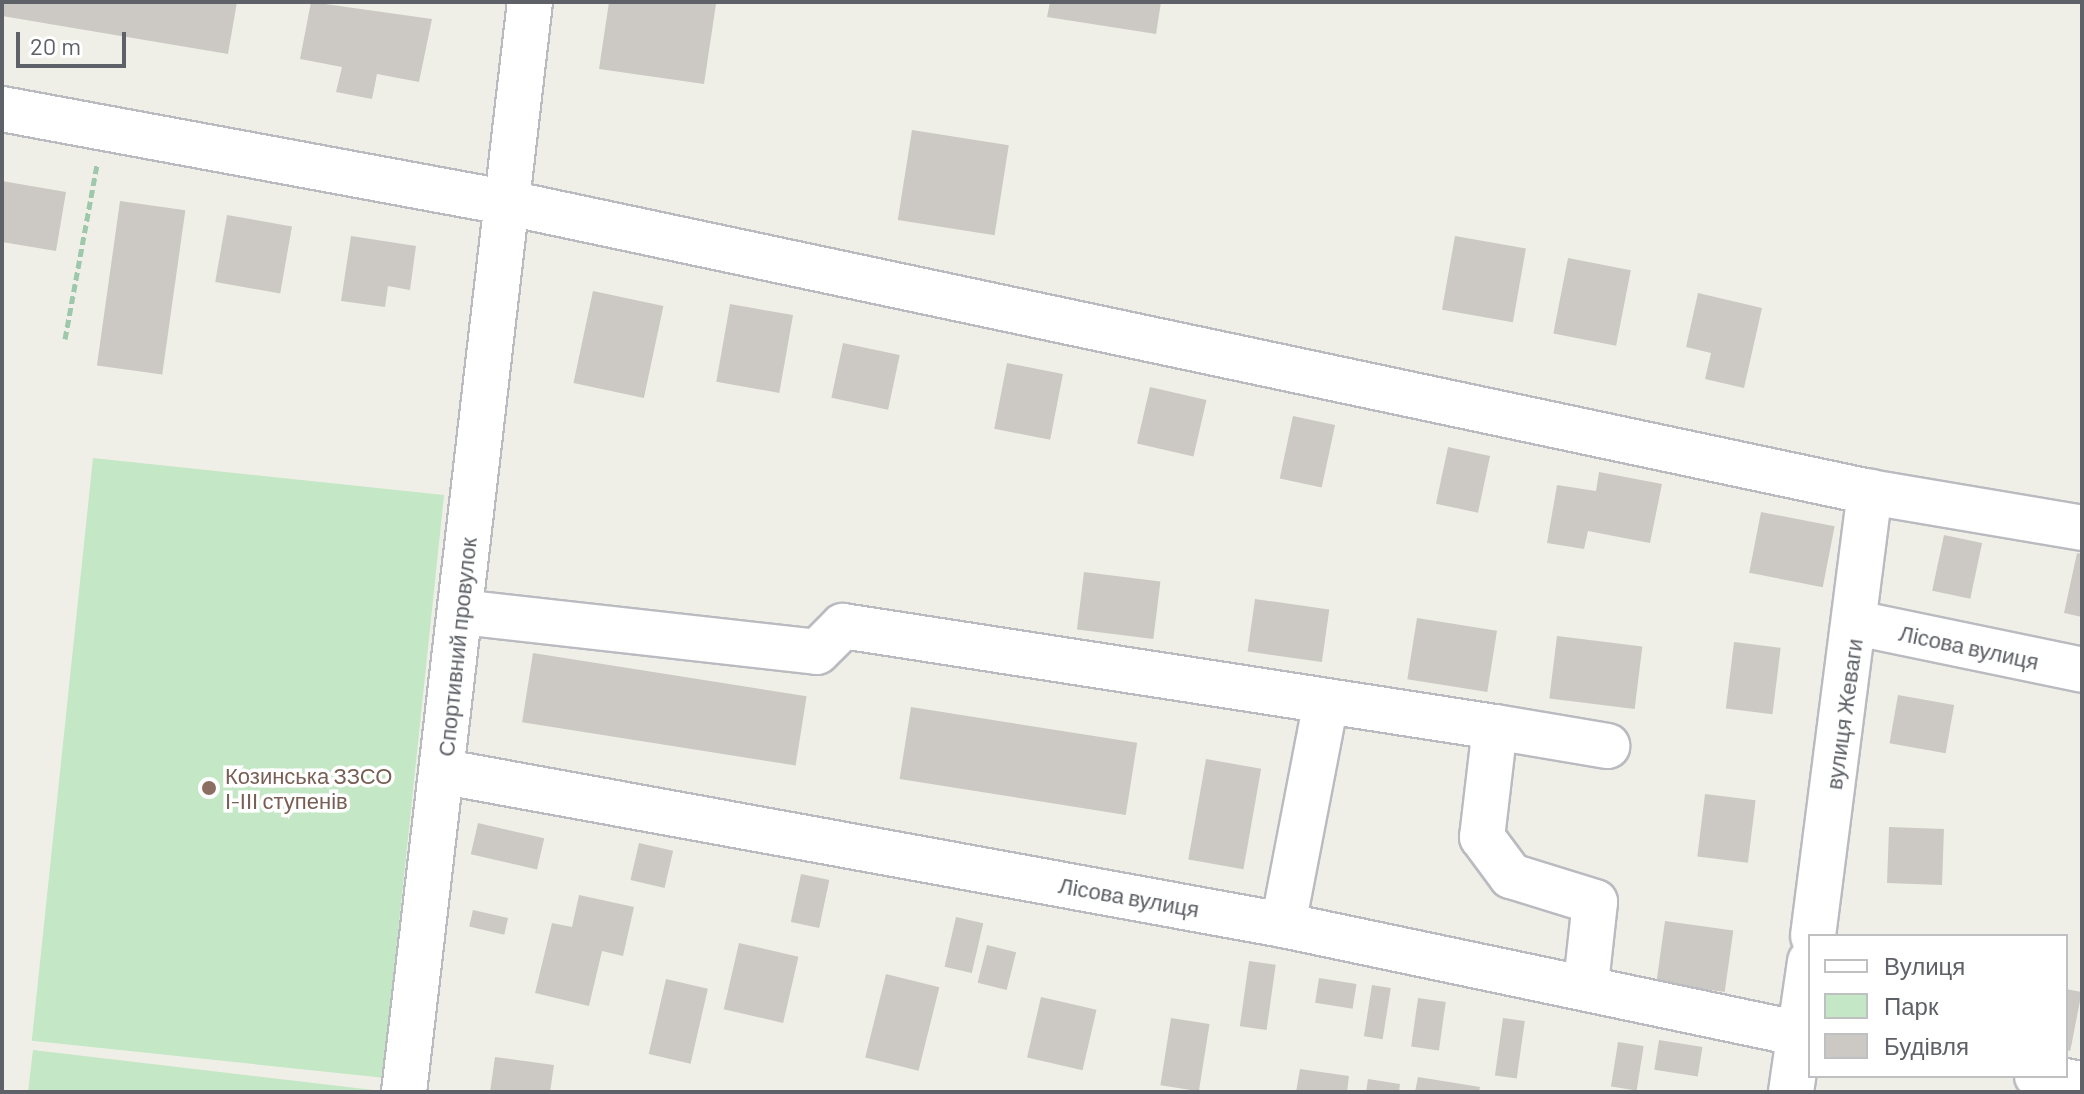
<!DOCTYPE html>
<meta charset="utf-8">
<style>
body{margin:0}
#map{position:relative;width:2084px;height:1094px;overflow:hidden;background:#f0efe7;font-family:Barlow,sans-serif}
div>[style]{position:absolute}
.green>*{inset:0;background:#c4e7c6;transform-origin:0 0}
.building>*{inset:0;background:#ccc9c4;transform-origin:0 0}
.path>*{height:5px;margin-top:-2.5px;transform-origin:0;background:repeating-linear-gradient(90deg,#9dc8ac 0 8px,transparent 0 12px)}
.roads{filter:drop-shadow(2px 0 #b9bbc0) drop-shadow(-2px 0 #b9bbc0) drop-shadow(0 2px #b9bbc0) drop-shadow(0 -2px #b9bbc0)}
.minor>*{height:44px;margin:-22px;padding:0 22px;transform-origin:22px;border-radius:22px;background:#fff}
.dots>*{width:22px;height:22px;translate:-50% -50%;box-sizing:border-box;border:4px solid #fff;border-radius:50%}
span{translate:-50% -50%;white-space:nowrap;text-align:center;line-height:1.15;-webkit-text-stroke:7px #fff;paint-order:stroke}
.street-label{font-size:22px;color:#5e6167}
.education-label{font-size:22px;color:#785e54}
.left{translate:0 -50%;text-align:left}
.frame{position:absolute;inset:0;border:4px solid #5e6167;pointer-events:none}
.legend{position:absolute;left:1808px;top:934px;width:260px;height:144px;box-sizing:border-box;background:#fff;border:2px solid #bfc0c2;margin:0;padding:10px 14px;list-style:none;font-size:24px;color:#5e6167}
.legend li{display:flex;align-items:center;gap:16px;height:40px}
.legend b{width:40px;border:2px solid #bfc0c2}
.scale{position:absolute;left:16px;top:32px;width:110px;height:36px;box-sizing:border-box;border:4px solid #5e6167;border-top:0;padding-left:10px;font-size:24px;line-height:28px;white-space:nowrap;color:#5e6167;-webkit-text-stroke:6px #fff;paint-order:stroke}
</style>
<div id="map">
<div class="green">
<i style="left:93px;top:458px;width:353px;height:586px;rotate:6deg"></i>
<i style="clip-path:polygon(33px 1050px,373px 1090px,373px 1092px,28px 1092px)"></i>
</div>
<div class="building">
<i style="clip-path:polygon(2px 2px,237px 2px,228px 54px,2px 16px)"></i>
<i style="clip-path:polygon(311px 2px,432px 19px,419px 82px,377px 74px,372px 99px,336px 92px,342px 67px,300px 59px)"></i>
<i style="clip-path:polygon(609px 2px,716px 4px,704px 84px,599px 69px)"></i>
<i style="clip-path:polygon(1050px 2px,1161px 2px,1156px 34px,1047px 17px)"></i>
<i style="left:912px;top:130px;width:98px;height:91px;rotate:9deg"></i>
<i style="clip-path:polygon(2px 181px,66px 192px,56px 251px,2px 242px)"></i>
<i style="left:120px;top:201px;width:66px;height:166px;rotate:8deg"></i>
<i style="left:227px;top:215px;width:66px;height:68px;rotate:10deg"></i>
<i style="clip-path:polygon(351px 236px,416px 246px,410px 290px,388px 286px,385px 307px,341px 301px)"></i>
<i style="left:1455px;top:236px;width:72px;height:75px;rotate:10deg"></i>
<i style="left:1568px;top:258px;width:64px;height:77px;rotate:11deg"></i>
<i style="left:593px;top:291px;width:72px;height:94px;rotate:12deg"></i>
<i style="clip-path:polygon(1698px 293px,1762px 308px,1744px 388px,1705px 379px,1711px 353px,1686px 347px)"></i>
<i style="left:730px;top:304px;width:64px;height:79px;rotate:10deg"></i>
<i style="left:843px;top:343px;width:58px;height:56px;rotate:12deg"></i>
<i style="left:1007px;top:363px;width:57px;height:67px;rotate:11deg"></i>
<i style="left:1150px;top:387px;width:58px;height:58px;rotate:13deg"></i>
<i style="left:1293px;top:416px;width:43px;height:64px;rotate:12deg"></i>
<i style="left:1448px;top:447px;width:43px;height:58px;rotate:12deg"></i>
<i style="clip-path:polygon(1599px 472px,1662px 484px,1650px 543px,1588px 531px,1584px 549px,1547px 543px,1557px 485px,1596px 491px)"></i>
<i style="left:1761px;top:512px;width:75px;height:62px;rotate:11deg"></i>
<i style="left:1944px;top:535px;width:39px;height:57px;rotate:12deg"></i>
<i style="clip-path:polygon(2077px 553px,2082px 554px,2082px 617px,2064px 613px)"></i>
<i style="left:1084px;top:572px;width:77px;height:58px;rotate:7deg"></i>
<i style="left:1255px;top:599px;width:75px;height:53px;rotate:8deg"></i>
<i style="left:1417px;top:618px;width:81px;height:62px;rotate:9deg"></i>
<i style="left:1557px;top:636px;width:86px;height:63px;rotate:7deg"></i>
<i style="left:1734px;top:642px;width:47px;height:67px;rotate:7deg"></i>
<i style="left:533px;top:653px;width:277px;height:70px;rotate:9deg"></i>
<i style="left:1898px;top:695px;width:57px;height:49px;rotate:10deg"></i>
<i style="left:911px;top:707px;width:229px;height:73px;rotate:9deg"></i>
<i style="left:1206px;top:759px;width:56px;height:102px;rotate:10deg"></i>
<i style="left:1705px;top:794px;width:51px;height:63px;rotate:7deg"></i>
<i style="left:478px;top:823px;width:68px;height:32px;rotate:13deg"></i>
<i style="left:1889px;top:827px;width:55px;height:56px;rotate:2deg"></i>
<i style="left:639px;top:843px;width:35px;height:38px;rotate:13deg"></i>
<i style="left:801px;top:874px;width:29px;height:49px;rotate:12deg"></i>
<i style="clip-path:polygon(579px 895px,634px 907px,623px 956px,602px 951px,589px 1006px,535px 993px,552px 923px,572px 927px)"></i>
<i style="left:473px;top:910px;width:36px;height:17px;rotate:13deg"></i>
<i style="left:956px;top:917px;width:28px;height:51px;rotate:13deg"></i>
<i style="left:1665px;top:921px;width:69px;height:62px;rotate:8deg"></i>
<i style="left:739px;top:943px;width:61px;height:68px;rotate:13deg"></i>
<i style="left:987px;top:945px;width:30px;height:39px;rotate:14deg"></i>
<i style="left:1249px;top:961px;width:27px;height:66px;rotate:8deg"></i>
<i style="left:886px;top:974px;width:55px;height:86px;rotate:14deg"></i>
<i style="left:1319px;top:978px;width:38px;height:25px;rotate:9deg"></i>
<i style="left:666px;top:979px;width:43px;height:77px;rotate:13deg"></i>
<i style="left:1372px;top:985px;width:19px;height:52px;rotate:9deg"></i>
<i style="left:2066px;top:989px;width:16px;height:60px;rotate:11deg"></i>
<i style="left:1041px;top:997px;width:57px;height:62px;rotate:13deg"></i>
<i style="left:1418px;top:998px;width:28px;height:49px;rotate:8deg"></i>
<i style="left:1171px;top:1018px;width:39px;height:68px;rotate:9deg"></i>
<i style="left:1503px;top:1018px;width:22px;height:58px;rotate:8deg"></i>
<i style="left:1659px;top:1040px;width:44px;height:30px;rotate:9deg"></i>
<i style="left:1618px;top:1042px;width:26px;height:45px;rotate:9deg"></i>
<i style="clip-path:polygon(495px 1057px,554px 1065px,550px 1092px,490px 1092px)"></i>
<i style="clip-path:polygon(1300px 1069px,1349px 1076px,1347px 1092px,1296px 1092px)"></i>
<i style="clip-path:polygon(1418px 1077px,1480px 1087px,1479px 1092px,1415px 1092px)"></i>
<i style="clip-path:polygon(1368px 1079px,1400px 1084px,1399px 1092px,1366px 1092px)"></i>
</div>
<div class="path">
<i style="left:65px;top:339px;width:177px;rotate:-79.6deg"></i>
</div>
<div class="roads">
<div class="minor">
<i style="left:2px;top:109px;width:511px;rotate:10.5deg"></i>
<i style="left:504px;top:202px;width:1396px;rotate:11.99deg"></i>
<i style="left:1870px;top:492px;width:215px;rotate:9.6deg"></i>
<i style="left:461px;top:612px;width:358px;rotate:6.4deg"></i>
<i style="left:817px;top:652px;width:37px;rotate:-45deg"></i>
<i style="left:843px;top:626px;width:660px;rotate:8.81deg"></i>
<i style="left:1495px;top:727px;width:111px;rotate:96.7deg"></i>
<i style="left:1482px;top:837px;width:49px;rotate:53.4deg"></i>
<i style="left:1511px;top:876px;width:88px;rotate:17.2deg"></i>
<i style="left:1595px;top:902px;width:82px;rotate:96.3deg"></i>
<i style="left:1856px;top:623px;width:231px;rotate:11.7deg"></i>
<i style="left:1495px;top:727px;width:114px;rotate:9.6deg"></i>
<i style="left:445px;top:772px;width:852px;rotate:10.35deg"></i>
<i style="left:1283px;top:925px;width:539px;rotate:11.89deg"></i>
<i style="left:1283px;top:925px;width:228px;rotate:-79.1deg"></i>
<i style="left:1813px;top:936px;width:448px;rotate:-82.7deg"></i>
<i style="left:2037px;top:1076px;width:46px;rotate:10.1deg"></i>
<i style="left:404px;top:1092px;width:1097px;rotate:-83.41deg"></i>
<i style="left:1791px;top:1092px;width:132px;rotate:-81.7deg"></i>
</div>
</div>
<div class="dots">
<i style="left:209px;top:788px;background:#8d6e63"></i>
</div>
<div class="street-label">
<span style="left:457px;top:647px;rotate:-84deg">Спортивний провулок</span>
<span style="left:1969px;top:647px;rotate:12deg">Лісова вулиця</span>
<span style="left:1844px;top:714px;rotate:-82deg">вулиця Жеваги</span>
<span style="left:1129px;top:897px;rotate:10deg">Лісова вулиця</span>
</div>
<div class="education-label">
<span class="left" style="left:225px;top:788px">Козинська ЗЗСО<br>І-ІІІ ступенів</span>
</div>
<div class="frame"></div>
<ul class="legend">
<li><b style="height:10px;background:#fff"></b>Вулиця</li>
<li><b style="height:22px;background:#c4e7c6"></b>Парк</li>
<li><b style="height:22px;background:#ccc9c4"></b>Будівля</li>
</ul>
<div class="scale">20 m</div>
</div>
